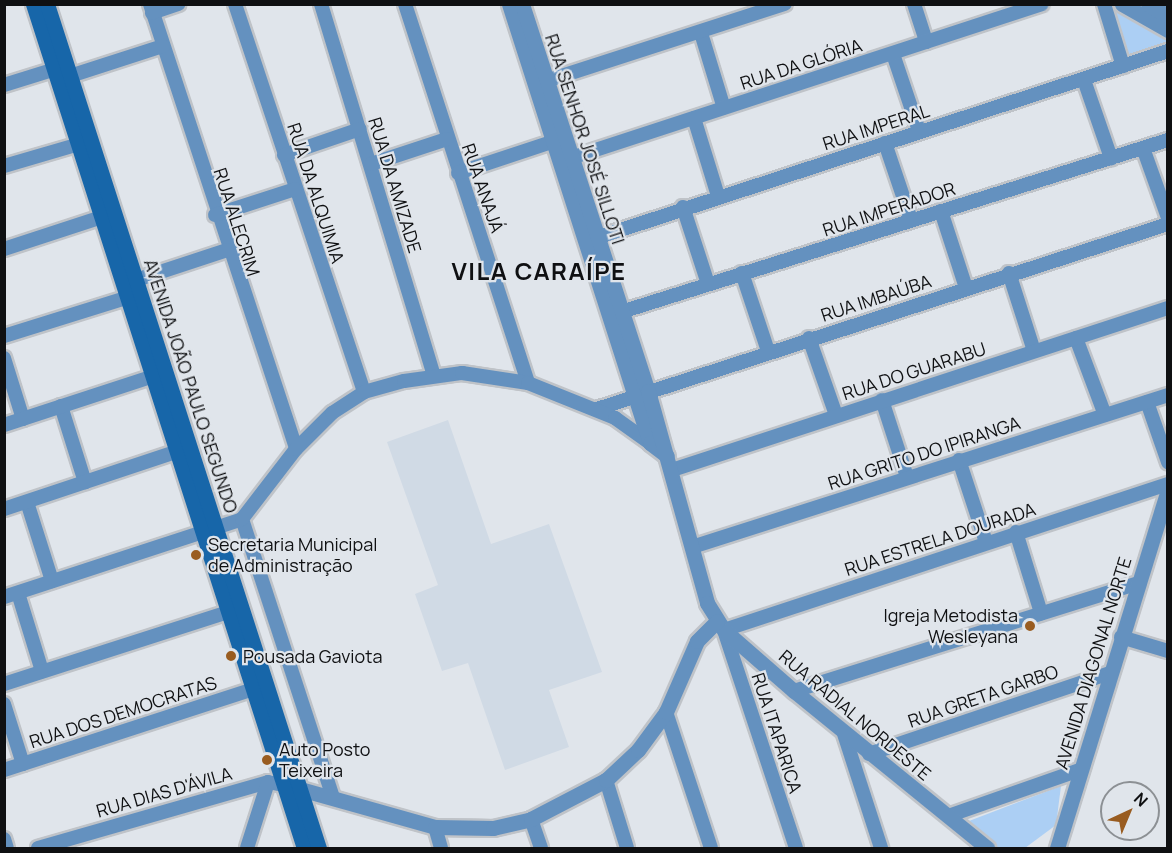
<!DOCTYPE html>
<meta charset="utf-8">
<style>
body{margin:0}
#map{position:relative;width:1172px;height:853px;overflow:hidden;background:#e0e5eb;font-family:Manrope,sans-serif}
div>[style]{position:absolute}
.built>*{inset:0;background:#d0dae5}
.green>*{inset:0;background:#accff4}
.roads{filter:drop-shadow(2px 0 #bfc3c8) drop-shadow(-2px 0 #bfc3c8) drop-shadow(0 2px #bfc3c8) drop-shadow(0 -2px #bfc3c8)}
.minor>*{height:14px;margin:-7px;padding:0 7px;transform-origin:7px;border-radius:7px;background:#6491bf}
.tertiary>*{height:15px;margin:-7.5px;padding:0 7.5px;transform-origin:7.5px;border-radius:7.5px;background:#6491bf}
.secondary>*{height:15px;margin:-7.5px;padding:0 7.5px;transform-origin:7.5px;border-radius:7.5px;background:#1766a9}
.dots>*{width:16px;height:16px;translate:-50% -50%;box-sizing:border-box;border:3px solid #e0e5eb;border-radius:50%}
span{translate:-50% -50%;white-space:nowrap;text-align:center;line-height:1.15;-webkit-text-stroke:4.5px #e0e5eb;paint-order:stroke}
.street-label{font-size:18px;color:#0f1012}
.poi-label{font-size:18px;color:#0f1012}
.left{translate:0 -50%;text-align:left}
.right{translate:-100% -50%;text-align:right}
.district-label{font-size:24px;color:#0f1012;font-weight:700;letter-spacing:1.5px}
.frame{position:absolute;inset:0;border:6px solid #0f1012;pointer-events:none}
.north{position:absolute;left:1100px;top:781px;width:60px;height:60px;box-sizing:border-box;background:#e0e5eb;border:2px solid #8c9094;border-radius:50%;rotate:44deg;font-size:16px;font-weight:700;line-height:24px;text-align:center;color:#0f1012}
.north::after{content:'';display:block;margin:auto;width:21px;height:27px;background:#995c20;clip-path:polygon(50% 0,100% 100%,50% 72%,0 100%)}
</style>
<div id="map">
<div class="built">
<i style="clip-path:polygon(448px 420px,491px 544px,549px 524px,602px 672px,549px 690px,569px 747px,505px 770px,468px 663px,442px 671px,415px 594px,438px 585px,387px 442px)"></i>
</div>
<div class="green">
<i style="clip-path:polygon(1108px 6px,1167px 36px,1167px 45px,1126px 61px)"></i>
<i style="clip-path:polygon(1061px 786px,1056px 825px,1025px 848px,996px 848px,969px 821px)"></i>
</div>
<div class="roads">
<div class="minor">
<i style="left:150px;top:4px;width:468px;rotate:71.8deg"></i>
<i style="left:235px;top:4px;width:409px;rotate:71.6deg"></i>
<i style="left:321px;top:4px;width:388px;rotate:73.1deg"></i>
<i style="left:405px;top:4px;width:398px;rotate:72deg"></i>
<i style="left:914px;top:4px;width:40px;rotate:72deg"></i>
<i style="left:1104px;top:4px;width:65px;rotate:73deg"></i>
<i style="left:152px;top:13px;width:28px;rotate:-19deg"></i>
<i style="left:701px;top:33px;width:78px;rotate:73deg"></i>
<i style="left:893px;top:54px;width:81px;rotate:71.3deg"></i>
<i style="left:70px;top:76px;width:98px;rotate:-17.9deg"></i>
<i style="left:1084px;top:80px;width:83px;rotate:70.9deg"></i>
<i style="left:546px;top:81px;width:251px;rotate:-17.9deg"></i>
<i style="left:4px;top:85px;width:64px;rotate:-17.3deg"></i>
<i style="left:694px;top:118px;width:82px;rotate:72.9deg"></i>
<i style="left:885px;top:143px;width:81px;rotate:71.3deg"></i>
<i style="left:1143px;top:148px;width:74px;rotate:70.3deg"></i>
<i style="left:284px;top:155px;width:80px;rotate:-18.9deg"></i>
<i style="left:571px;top:158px;width:495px;rotate:-18.1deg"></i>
<i style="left:371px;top:164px;width:80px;rotate:-18.2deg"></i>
<i style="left:4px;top:166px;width:78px;rotate:-16.3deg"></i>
<i style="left:458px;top:173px;width:99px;rotate:-18.3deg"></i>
<i style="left:683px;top:207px;width:81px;rotate:72deg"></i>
<i style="left:941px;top:211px;width:81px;rotate:72deg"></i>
<i style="left:215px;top:215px;width:84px;rotate:-18deg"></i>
<i style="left:596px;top:238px;width:602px;rotate:-18.1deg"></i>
<i style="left:4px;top:249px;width:103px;rotate:-18.1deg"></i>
<i style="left:742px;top:273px;width:82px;rotate:71.6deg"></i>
<i style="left:1009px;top:273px;width:82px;rotate:72.2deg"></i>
<i style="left:136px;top:280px;width:96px;rotate:-18.2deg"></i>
<i style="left:621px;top:312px;width:573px;rotate:-17.46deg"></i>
<i style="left:4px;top:336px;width:131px;rotate:-17.3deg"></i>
<i style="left:809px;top:338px;width:82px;rotate:70.7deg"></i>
<i style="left:1076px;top:338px;width:82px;rotate:69.4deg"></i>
<i style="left:4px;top:358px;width:64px;rotate:72.7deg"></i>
<i style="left:882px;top:400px;width:81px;rotate:72deg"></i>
<i style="left:1147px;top:402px;width:64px;rotate:70.7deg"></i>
<i style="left:61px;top:406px;width:80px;rotate:72.5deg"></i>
<i style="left:597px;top:409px;width:600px;rotate:-17.95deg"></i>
<i style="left:4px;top:425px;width:158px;rotate:-18.1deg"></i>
<i style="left:959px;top:460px;width:86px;rotate:71.8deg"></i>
<i style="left:672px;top:470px;width:522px;rotate:-18.09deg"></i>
<i style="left:27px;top:502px;width:83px;rotate:72.4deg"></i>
<i style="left:4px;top:509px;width:183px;rotate:-18.4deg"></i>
<i style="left:242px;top:519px;width:293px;rotate:71.9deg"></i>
<i style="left:1016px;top:532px;width:85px;rotate:72.8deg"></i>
<i style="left:692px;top:547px;width:500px;rotate:-17.7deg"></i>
<i style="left:18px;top:593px;width:82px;rotate:72.9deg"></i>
<i style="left:4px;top:597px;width:250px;rotate:-18.1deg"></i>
<i style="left:242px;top:519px;width:88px;rotate:-52.4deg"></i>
<i style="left:296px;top:449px;width:51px;rotate:-45deg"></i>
<i style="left:332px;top:413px;width:38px;rotate:-33deg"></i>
<i style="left:364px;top:392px;width:41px;rotate:-15.4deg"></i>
<i style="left:404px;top:381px;width:59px;rotate:-7.9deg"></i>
<i style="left:462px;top:373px;width:67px;rotate:8.6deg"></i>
<i style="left:528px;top:383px;width:94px;rotate:21.9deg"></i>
<i style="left:615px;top:418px;width:43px;rotate:35.5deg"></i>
<i style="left:1121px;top:637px;width:49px;rotate:16.6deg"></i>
<i style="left:4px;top:684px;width:235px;rotate:-17.8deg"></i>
<i style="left:794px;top:691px;width:362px;rotate:-17.4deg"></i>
<i style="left:4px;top:704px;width:63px;rotate:72.4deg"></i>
<i style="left:666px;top:712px;width:143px;rotate:71.7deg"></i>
<i style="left:844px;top:734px;width:120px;rotate:72deg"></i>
<i style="left:869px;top:754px;width:253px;rotate:-18.6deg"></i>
<i style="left:4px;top:770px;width:262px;rotate:-18deg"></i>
<i style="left:606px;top:780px;width:71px;rotate:72.8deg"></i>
<i style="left:948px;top:816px;width:139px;rotate:-19.3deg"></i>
<i style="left:531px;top:819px;width:31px;rotate:71deg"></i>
<i style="left:435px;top:827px;width:22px;rotate:74deg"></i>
<i style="left:4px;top:839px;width:9px;rotate:72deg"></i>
<i style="left:38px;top:848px;width:239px;rotate:-16deg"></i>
<i style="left:268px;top:782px;width:25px;rotate:11deg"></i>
<i style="left:247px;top:848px;width:69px;rotate:-72.3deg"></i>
<i style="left:796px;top:848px;width:230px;rotate:-108.3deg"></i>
<i style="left:724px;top:630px;width:467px;rotate:-18.2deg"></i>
</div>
<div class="tertiary">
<i style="left:509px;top:4px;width:461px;rotate:72.2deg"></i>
<i style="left:650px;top:443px;width:21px;rotate:37deg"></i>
<i style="left:522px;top:4px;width:407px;rotate:72deg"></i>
<i style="left:648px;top:391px;width:220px;rotate:74.4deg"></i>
<i style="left:707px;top:603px;width:32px;rotate:58deg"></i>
<i style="left:724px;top:630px;width:93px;rotate:41.1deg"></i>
<i style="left:794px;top:691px;width:249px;rotate:39.1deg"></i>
<i style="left:1122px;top:4px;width:53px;rotate:29.5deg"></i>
<i style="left:1148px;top:4px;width:23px;rotate:31deg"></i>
<i style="left:300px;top:789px;width:140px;rotate:15.7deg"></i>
<i style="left:435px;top:827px;width:58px;rotate:1deg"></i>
<i style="left:493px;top:828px;width:39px;rotate:-13deg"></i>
<i style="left:531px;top:819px;width:85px;rotate:-27.5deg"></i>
<i style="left:606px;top:780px;width:44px;rotate:-43.2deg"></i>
<i style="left:638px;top:750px;width:47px;rotate:-53.6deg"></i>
<i style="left:666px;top:712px;width:77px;rotate:-66.4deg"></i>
<i style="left:697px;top:641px;width:28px;rotate:-45deg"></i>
<i style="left:1057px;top:848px;width:375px;rotate:-72.8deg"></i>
</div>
<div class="secondary">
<i style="left:33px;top:4px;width:886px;rotate:72.2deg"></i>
<i style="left:47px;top:4px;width:887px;rotate:72.14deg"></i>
</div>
</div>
<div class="dots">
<i style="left:196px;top:555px;background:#995c20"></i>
<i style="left:1030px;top:626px;background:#995c20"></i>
<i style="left:231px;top:656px;background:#995c20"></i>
<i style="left:267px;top:760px;background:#995c20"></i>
</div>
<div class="street-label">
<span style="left:801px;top:64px;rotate:-18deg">RUA DA GLÓRIA</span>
<span style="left:876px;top:127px;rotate:-18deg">RUA IMPERAL</span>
<span style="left:585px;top:139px;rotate:72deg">RUA SENHOR JOSÉ SILLOTI</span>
<span style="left:395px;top:185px;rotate:73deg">RUA DA AMIZADE</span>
<span style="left:483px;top:188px;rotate:71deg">RUA ANAJÁ</span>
<span style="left:316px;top:193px;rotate:72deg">RUA DA ALQUIMIA</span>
<span style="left:889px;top:209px;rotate:-18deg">RUA IMPERADOR</span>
<span style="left:237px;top:222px;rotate:72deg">RUA ALECRIM</span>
<span style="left:876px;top:298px;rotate:-18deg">RUA IMBAÚBA</span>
<span style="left:914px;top:371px;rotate:-18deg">RUA DO GUARABU</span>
<span style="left:191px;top:386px;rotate:72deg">AVENIDA JOÃO PAULO SEGUNDO</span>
<span style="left:924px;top:453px;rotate:-18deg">RUA GRITO DO IPIRANGA</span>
<span style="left:940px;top:539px;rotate:-18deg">RUA ESTRELA DOURADA</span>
<span style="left:1093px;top:663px;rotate:-73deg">AVENIDA DIAGONAL NORTE</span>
<span style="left:983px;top:696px;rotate:-19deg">RUA GRETA GARBO</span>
<span style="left:123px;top:712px;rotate:-18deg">RUA DOS DEMOCRATAS</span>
<span style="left:855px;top:715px;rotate:40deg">RUA RADIAL NORDESTE</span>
<span style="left:777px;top:733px;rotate:72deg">RUA ITAPARICA</span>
<span style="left:164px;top:792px;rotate:-16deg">RUA DIAS D'ÁVILA</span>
</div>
<div class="poi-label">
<span class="left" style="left:208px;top:555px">Secretaria Municipal<br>de Administração</span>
<span class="right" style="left:1018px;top:626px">Igreja Metodista<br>Wesleyana</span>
<span class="left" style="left:243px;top:656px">Pousada Gaviota</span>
<span class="left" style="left:279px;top:760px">Auto Posto<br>Teixeira</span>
</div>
<div class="district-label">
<span style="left:539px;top:271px">VILA CARAÍPE</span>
</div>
<div class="frame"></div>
<div class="north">N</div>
</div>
